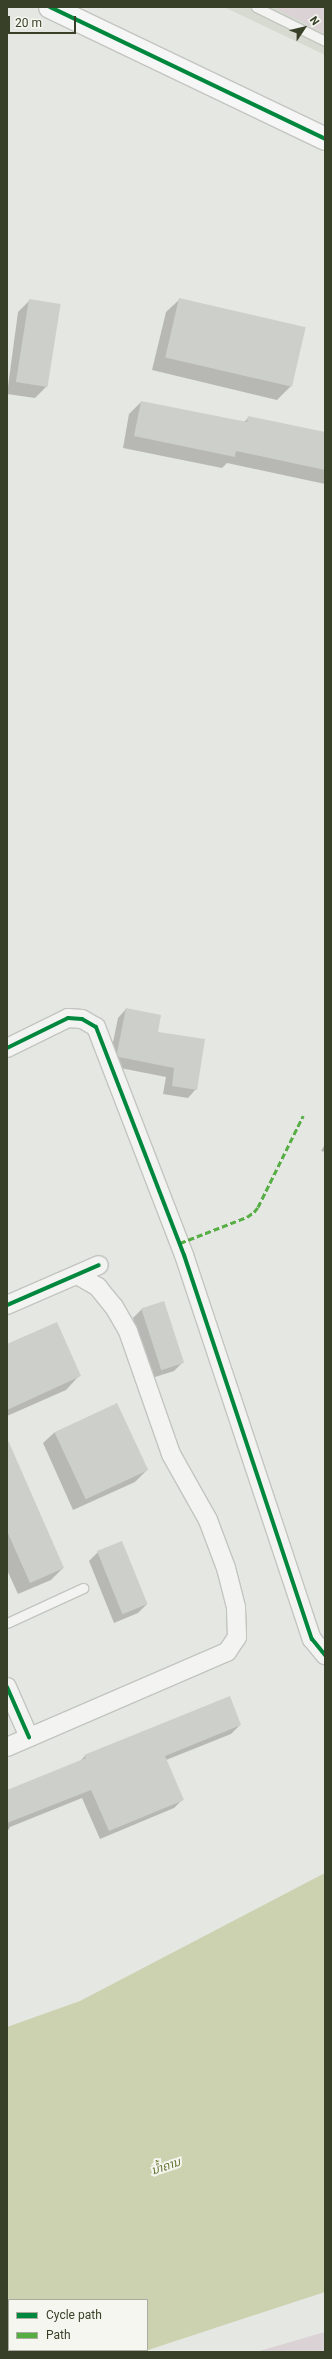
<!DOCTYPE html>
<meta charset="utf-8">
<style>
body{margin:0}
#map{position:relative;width:332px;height:2359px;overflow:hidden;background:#e5e7e2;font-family:Roboto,"Noto Sans Lao",sans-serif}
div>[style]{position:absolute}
.built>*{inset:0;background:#d6dad0}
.green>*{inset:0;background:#dbd2d5}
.water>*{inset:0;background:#ccd2b0}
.shadow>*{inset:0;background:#0003}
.building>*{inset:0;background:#cdcfca;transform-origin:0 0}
.roads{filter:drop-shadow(1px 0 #c3c5c0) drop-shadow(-1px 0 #c3c5c0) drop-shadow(0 1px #c3c5c0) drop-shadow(0 -1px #c3c5c0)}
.lane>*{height:9px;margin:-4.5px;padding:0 4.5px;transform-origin:4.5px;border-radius:4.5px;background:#f3f4f1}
.street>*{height:18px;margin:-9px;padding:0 9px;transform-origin:9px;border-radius:9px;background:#f3f4f1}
.secondary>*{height:22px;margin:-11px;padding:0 11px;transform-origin:11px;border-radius:11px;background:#f6f6f6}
.quiet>*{height:3px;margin-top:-1.5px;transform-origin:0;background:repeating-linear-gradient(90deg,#55ad44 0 6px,transparent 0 9px)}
.cycleway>*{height:4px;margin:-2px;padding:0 2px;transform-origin:2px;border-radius:2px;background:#00873e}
span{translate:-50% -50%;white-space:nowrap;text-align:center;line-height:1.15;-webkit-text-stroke:4px #f5f6ef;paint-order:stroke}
.water-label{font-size:12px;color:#667532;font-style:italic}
.frame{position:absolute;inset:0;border:8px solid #394028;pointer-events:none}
.legend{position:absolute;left:8px;top:2299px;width:140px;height:52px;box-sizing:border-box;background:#f5f6ef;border:1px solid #aaad9f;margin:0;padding:5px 7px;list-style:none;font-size:12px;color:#394028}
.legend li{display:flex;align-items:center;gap:8px;height:20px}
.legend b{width:20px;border:1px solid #aaad9f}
.north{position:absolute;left:284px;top:8px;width:40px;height:40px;-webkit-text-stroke:3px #f5f6ef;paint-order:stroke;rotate:55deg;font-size:11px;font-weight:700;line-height:16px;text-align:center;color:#394028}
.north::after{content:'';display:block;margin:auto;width:14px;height:18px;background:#394028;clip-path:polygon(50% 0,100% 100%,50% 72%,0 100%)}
.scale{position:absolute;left:8px;top:16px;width:68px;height:18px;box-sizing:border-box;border:2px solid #394028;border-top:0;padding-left:5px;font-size:12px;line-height:14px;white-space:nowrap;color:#394028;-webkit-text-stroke:3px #f5f6ef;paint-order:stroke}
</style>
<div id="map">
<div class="built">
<i style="clip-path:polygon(224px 7px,325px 7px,325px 55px)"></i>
</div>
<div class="green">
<i style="clip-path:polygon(273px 7px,325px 7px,325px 33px)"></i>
<i style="clip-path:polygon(325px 2332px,325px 2352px,256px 2352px)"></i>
</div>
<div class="water">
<i style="clip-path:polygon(evenodd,325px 1873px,325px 2292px,142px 2352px,7px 2352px,7px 2027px,80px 2001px,325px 1873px,9px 2300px,147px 2300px,147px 2350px,9px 2350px,9px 2300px)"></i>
</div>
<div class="shadow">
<i style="clip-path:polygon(180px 299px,291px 386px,277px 400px,152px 370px,166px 312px)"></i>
<i style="clip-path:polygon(30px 300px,47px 386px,35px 398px,7px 394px,18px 312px)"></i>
<i style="clip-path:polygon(141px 402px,244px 422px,249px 417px,325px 433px,325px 484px,227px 463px,222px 468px,123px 448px,129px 414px)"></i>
<i style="clip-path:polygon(126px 1009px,157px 1033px,196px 1089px,188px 1098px,163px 1094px,166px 1077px,110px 1066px,109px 1062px,118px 1018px)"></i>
<i style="clip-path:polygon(325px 1144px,325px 1152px,321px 1151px)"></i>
<i style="clip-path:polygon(142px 1309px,183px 1362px,174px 1371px,152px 1378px,133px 1318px)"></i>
<i style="clip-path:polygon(7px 1346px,79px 1376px,66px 1390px,7px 1416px)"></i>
<i style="clip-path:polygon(55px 1432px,147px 1470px,135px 1482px,73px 1510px,43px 1443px)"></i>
<i style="clip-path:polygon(7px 1452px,63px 1568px,51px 1580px,18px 1594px,7px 1570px)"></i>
<i style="clip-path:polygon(98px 1552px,147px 1604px,138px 1613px,114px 1623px,89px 1561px)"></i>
<i style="clip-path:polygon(240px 1725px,231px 1734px,166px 1760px,183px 1799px,174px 1808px,100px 1839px,82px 1798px,10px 1827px,7px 1832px,7px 1793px,79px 1762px,85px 1756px)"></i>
</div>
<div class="building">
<i style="left:179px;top:298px;width:130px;height:61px;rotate:13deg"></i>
<i style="left:29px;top:299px;width:32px;height:84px;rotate:9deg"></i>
<i style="clip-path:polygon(141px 401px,247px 422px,248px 416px,325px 432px,325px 470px,236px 451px,235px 457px,134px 436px)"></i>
<i style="clip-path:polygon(126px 1008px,161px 1015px,158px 1032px,205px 1039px,197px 1090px,172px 1086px,174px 1068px,119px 1057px,117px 1053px)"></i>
<i style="left:164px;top:1301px;width:65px;height:24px;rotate:72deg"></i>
<i style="clip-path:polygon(57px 1322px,81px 1376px,7px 1410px,7px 1344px)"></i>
<i style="left:117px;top:1403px;width:74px;height:69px;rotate:65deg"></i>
<i style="clip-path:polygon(7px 1438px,64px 1568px,30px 1583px,7px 1531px)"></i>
<i style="left:122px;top:1541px;width:68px;height:27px;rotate:68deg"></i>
<i style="clip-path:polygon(230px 1696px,241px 1725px,165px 1756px,184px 1800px,109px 1831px,91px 1790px,7px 1823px,7px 1790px,86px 1758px,84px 1755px)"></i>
</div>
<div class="roads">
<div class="lane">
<i style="left:256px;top:7px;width:77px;rotate:26.2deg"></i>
<i style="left:7px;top:1623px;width:84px;rotate:-24.7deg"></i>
</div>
<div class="street">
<i style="left:7px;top:1048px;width:68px;rotate:-26.2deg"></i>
<i style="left:68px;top:1018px;width:14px;rotate:4deg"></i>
<i style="left:82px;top:1019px;width:16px;rotate:30deg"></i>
<i style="left:96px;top:1027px;width:244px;rotate:68.9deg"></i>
<i style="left:184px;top:1255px;width:405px;rotate:71.6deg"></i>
<i style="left:312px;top:1639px;width:21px;rotate:51deg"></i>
<i style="left:7px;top:1305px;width:100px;rotate:-23.5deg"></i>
<i style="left:7px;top:1687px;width:55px;rotate:66.3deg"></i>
<i style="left:7px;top:1747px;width:240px;rotate:-23.4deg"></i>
<i style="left:227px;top:1652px;width:18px;rotate:-56deg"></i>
<i style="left:237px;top:1637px;width:30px;rotate:-92deg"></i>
<i style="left:236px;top:1607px;width:40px;rotate:-104.4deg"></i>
<i style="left:226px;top:1568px;width:51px;rotate:-110.6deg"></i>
<i style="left:208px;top:1520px;width:76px;rotate:-119.3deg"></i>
<i style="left:171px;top:1454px;width:130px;rotate:-109.3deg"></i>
<i style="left:128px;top:1331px;width:28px;rotate:-120deg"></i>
<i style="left:114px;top:1307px;width:26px;rotate:-129deg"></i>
<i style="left:98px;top:1287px;width:24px;rotate:-150deg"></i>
</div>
<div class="secondary">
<i style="left:50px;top:7px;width:305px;rotate:25.6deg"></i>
</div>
</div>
<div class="quiet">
<i style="left:180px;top:1243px;width:72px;rotate:-21.2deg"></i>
<i style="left:247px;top:1217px;width:9px;rotate:-36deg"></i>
<i style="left:254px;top:1212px;width:6px;rotate:-51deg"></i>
<i style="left:258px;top:1207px;width:102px;rotate:-63.7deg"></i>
</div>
<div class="cycleway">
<i style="left:50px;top:7px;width:305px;rotate:25.6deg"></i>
<i style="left:7px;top:1048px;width:68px;rotate:-26.2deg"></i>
<i style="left:68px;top:1018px;width:14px;rotate:4deg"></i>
<i style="left:82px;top:1019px;width:16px;rotate:30deg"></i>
<i style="left:96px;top:1027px;width:244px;rotate:68.9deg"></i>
<i style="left:184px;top:1255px;width:405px;rotate:71.6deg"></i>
<i style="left:312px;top:1639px;width:21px;rotate:51deg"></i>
<i style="left:7px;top:1305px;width:100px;rotate:-23.5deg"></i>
<i style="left:7px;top:1687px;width:55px;rotate:66.3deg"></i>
</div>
<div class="water-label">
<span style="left:166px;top:2167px;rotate:-19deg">ນ້ຳຄານ</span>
</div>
<div class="frame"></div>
<ul class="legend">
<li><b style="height:5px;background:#00873e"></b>Cycle path</li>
<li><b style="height:5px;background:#55ad44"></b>Path</li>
</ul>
<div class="north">N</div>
<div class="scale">20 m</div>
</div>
